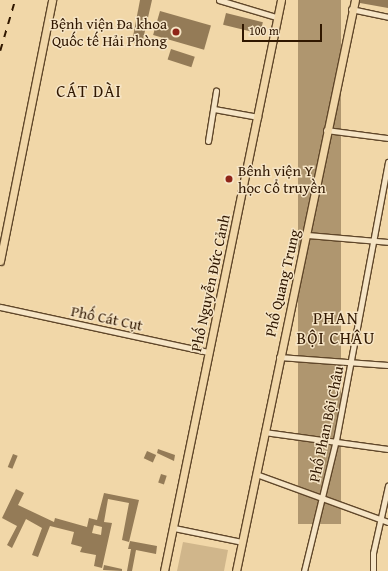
<!DOCTYPE html>
<meta charset="utf-8">
<style>
body{margin:0}
#map{position:relative;width:388px;height:571px;overflow:hidden;background:#f1d7a8;font-family:"Gentium Book Plus",serif}
div>[style]{position:absolute}
.green>*{inset:0;background:#d0b68b}
.water>*{inset:0;background:#af966f;transform-origin:0 0}
.building>*{inset:0;background:#947b57;transform-origin:0 0}
.roads{filter:drop-shadow(1px 0 #60472a) drop-shadow(-1px 0 #60472a) drop-shadow(0 1px #60472a) drop-shadow(0 -1px #60472a)}
.minor>*{height:5px;margin:-2.5px;padding:0 2.5px;transform-origin:2.5px;border-radius:2.5px;background:#f6e5c6}
.major>*{height:7px;margin:-3.5px;padding:0 3.5px;transform-origin:3.5px;border-radius:3.5px;background:#f1d7a8}
.rail>*{height:1.5px;margin-top:-0.75px;transform-origin:0;background:repeating-linear-gradient(90deg,#301700 0 7px,transparent 0 14px)}
.dots>*{width:11px;height:11px;translate:-50% -50%;box-sizing:border-box;border:2px solid #f6e5c6;border-radius:50%}
span{translate:-50% -50%;white-space:nowrap;text-align:center;line-height:1.15;-webkit-text-stroke:3px #f6e5c6;paint-order:stroke}
.poi-label{font-size:15px;color:#301700}
.right{translate:-100% -50%;text-align:right}
.left{translate:0 -50%;text-align:left}
.street-label{font-size:15px;color:#301700}
.quarter-label{font-size:17px;color:#301700;letter-spacing:1px}
.scale{position:absolute;left:242px;top:24px;width:80px;height:18px;box-sizing:border-box;border:2px solid #301700;border-top:0;padding-left:5px;font-size:12px;line-height:14px;white-space:nowrap;color:#301700;-webkit-text-stroke:3px #f6e5c6;paint-order:stroke}
</style>
<div id="map">
<div class="green">
<i style="clip-path:polygon(183px 542px,228px 550px,224px 571px,177px 571px)"></i>
</div>
<div class="water">
<i style="left:298px;top:0;width:43px;height:524px"></i>
</div>
<div class="building">
<i style="clip-path:polygon(140px 0,152px 0,142px 44px,132px 42px)"></i>
<i style="clip-path:polygon(360px 0,388px 0,388px 8px,360px 3px)"></i>
<i style="left:160px;top:11px;width:53px;height:25px;rotate:16deg"></i>
<i style="left:226px;top:13px;width:38px;height:12px;rotate:14deg"></i>
<i style="left:171px;top:49px;width:25px;height:11px;rotate:18deg"></i>
<i style="clip-path:polygon(158px 449px,175px 455px,174px 461px,157px 453px)"></i>
<i style="left:147px;top:451px;width:10px;height:8px;rotate:24deg"></i>
<i style="left:13px;top:454px;width:5px;height:14px;rotate:22deg"></i>
<i style="left:161px;top:474px;width:6px;height:9px;rotate:18deg"></i>
<i style="clip-path:polygon(evenodd,16px 489px,24px 493px,18px 505px,54px 522px,55px 518px,87px 527px,89px 518px,97px 520px,104px 493px,139px 500px,129px 542px,122px 540px,129px 503px,108px 499px,104px 522px,112px 523px,102px 568px,94px 566px,96px 555px,80px 552px,82px 547px,71px 544px,74px 532px,50px 526px,38px 557px,32px 555px,42px 528px,26px 519px,12px 548px,7px 545px,17px 526px,2px 518px,16px 489px,94px 525px,102px 527px,101px 535px,92px 533px,94px 525px)"></i>
<i style="clip-path:polygon(130px 541px,157px 546px,156px 554px,136px 550px,132px 571px,127px 571px,131px 549px,128px 549px)"></i>
<i style="clip-path:polygon(104px 565px,122px 569px,122px 571px,103px 570px)"></i>
</div>
<div class="roads">
<div class="minor">
<i style="left:219px;top:0;width:59px;rotate:16.6deg"></i>
<i style="left:351px;top:9px;width:38px;rotate:12deg"></i>
<i style="left:214px;top:109px;width:45px;rotate:10.3deg"></i>
<i style="left:326px;top:130px;width:63px;rotate:7.4deg"></i>
<i style="left:208px;top:141px;width:51px;rotate:-80.9deg"></i>
<i style="left:307px;top:235px;width:81px;rotate:4.9deg"></i>
<i style="left:0;top:307px;width:214px;rotate:12.2deg"></i>
<i style="left:279px;top:357px;width:109px;rotate:4.2deg"></i>
<i style="left:264px;top:432px;width:125px;rotate:7.8deg"></i>
<i style="left:256px;top:474px;width:140px;rotate:20deg"></i>
<i style="left:174px;top:528px;width:69px;rotate:11.6deg"></i>
<i style="left:304px;top:571px;width:135px;rotate:-76.3deg"></i>
<i style="left:336px;top:440px;width:283px;rotate:-79.4deg"></i>
<i style="left:373px;top:571px;width:18px;rotate:-90deg"></i>
<i style="left:373px;top:553px;width:69px;rotate:-77.4deg"></i>
</div>
<div class="major">
<i style="left:0;top:261px;width:266px;rotate:-78.7deg"></i>
<i style="left:164px;top:571px;width:583px;rotate:-78.42deg"></i>
<i style="left:236px;top:571px;width:583px;rotate:-78.23deg"></i>
</div>
</div>
<div class="rail">
<i style="left:0;top:51px;width:53px;rotate:-73.6deg"></i>
</div>
<div class="dots">
<i style="left:176px;top:32px;background:#8f2418"></i>
<i style="left:229px;top:179px;background:#8f2418"></i>
</div>
<div class="poi-label">
<span class="right" style="left:167px;top:32px">Bệnh viện Đa khoa<br>Quốc tế Hải Phòng</span>
<span class="left" style="left:238px;top:179px">Bênh viện Y<br>học Cổ truyền</span>
</div>
<div class="street-label">
<span style="left:210px;top:283px;rotate:-78deg">Phố Nguyễn Đức Cảnh</span>
<span style="left:282px;top:283px;rotate:-77deg">Phố Quang Trung</span>
<span style="left:107px;top:318px;rotate:12deg">Phố Cát Cụt</span>
<span style="left:326px;top:424px;rotate:-78deg">Phố Phan Bội Châu</span>
</div>
<div class="quarter-label">
<span style="left:89px;top:91px">CÁT DÀI</span>
<span style="left:336px;top:328px">PHAN<br>BỘI CHÂU</span>
</div>
<div class="scale">100 m</div>
</div>
